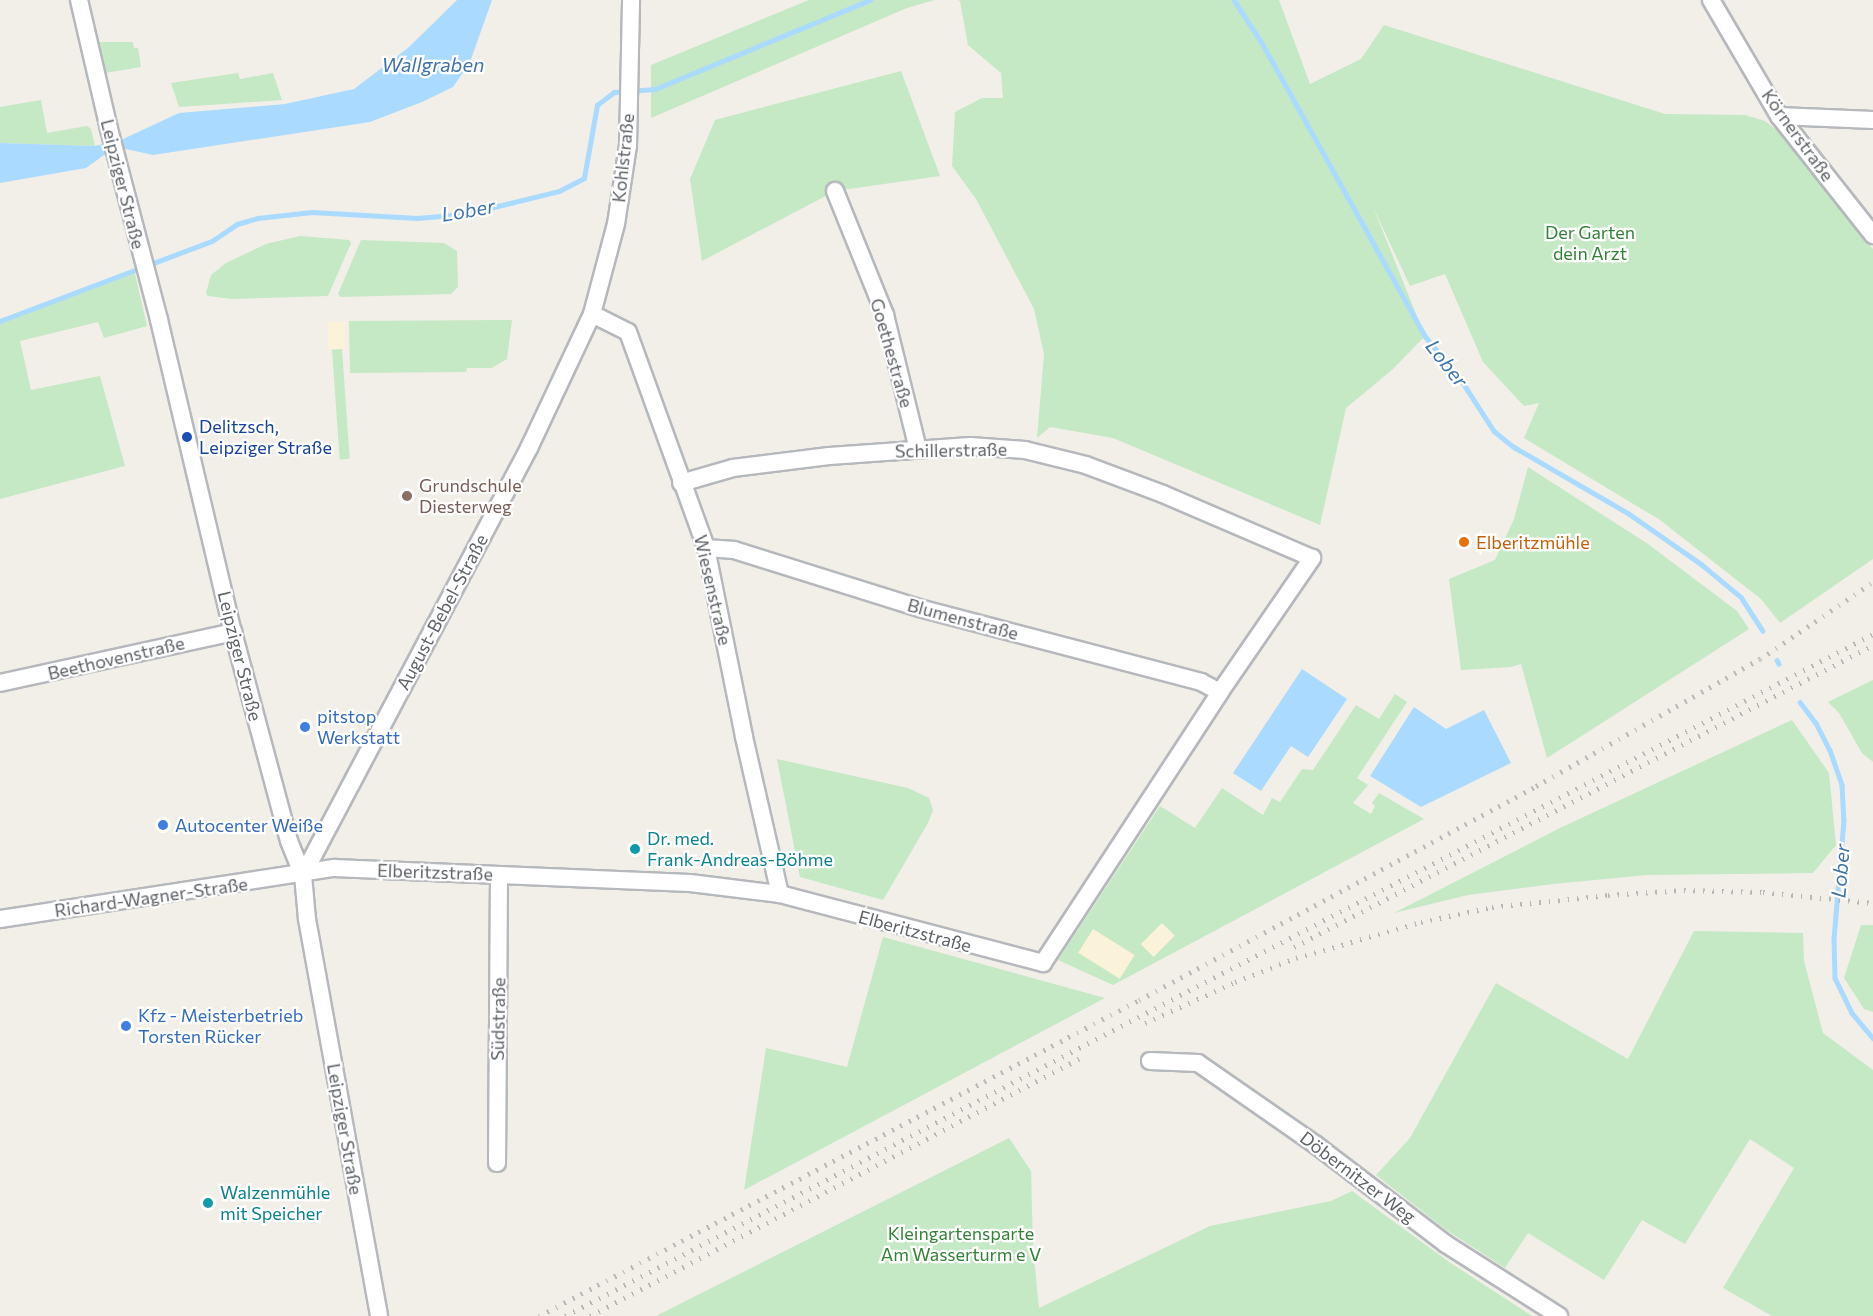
<!DOCTYPE html>
<meta charset="utf-8">
<style>
body{margin:0}
#map{position:relative;width:1873px;height:1316px;overflow:hidden;background:#f1efe8;font-family:Commissioner,sans-serif}
div>[style]{position:absolute}
.green>*{inset:0;background:#c5e8c5;transform-origin:0 0}
.sand>*{inset:0;background:#fbf3d9;transform-origin:0 0}
.water>*{inset:0;background:#aadaff}
.stream>*{height:4.5px;margin:-2.25px;padding:0 2.25px;transform-origin:2.25px;border-radius:2.25px;background:#aadaff}
.roads{filter:drop-shadow(2px 0 #b5b8bc) drop-shadow(-2px 0 #b5b8bc) drop-shadow(0 2px #b5b8bc) drop-shadow(0 -2px #b5b8bc)}
.minor>*{height:16px;margin:-8px;padding:0 8px;transform-origin:8px;border-radius:8px;background:#fff}
.rail>*{height:4.5px;margin-top:-2.25px;transform-origin:0;background:repeating-linear-gradient(90deg,#b6b7b8 0 1.5px,transparent 0 9.5px)}
.dots>*{width:16px;height:16px;translate:-50% -50%;box-sizing:border-box;border:3px solid #fff;border-radius:50%}
span{translate:-50% -50%;white-space:nowrap;text-align:center;line-height:1.15;-webkit-text-stroke:4.5px #fff;paint-order:stroke}
.street-label{font-size:18px;color:#5f6368}
.park-label{font-size:18px;color:#348238}
.transit-label{font-size:18px;color:#164399}
.left{translate:0 -50%;text-align:left}
.education-label{font-size:18px;color:#785e54}
.food-label{font-size:18px;color:#c56008}
.shop-label{font-size:18px;color:#366cbe}
.culture-label{font-size:18px;color:#0d838f}
.water-label{font-size:20px;color:#4174aa;font-style:italic}
</style>
<div id="map">
<div class="green">
<i style="clip-path:polygon(809px 0,935px 0,907px 8px,651px 118px,651px 65px)"></i>
<i style="clip-path:polygon(958px 0,1279px 0,1310px 84px,1361px 59px,1384px 25px,1665px 114px,1745px 115px,1765px 121px,1779px 132px,1873px 249px,1873px 559px,1780px 623px,1761px 599px,1660px 520px,1524px 438px,1539px 403px,1524px 406px,1483px 362px,1445px 274px,1410px 286px,1373px 207px,1425px 336px,1393px 369px,1346px 408px,1320px 525px,1113px 438px,1050px 427px,1037px 438px,1044px 354px,1034px 309px,976px 199px,952px 166px,955px 112px,982px 98px,1003px 98px,1001px 73px,968px 45px,960px 1px)"></i>
<i style="clip-path:polygon(98px 42px,133px 42px,134px 48px,138px 48px,141px 67px,105px 73px)"></i>
<i style="clip-path:polygon(901px 71px,940px 176px,835px 191px,702px 261px,690px 179px,715px 120px)"></i>
<i style="clip-path:polygon(238px 73px,240px 79px,273px 73px,282px 100px,179px 107px,171px 83px)"></i>
<i style="clip-path:polygon(41px 100px,47px 133px,87px 126px,91px 129px,95px 146px,0 143px,0 107px)"></i>
<i style="clip-path:polygon(300px 236px,349px 240px,351px 243px,328px 296px,232px 299px,208px 296px,206px 293px,211px 275px,226px 263px,266px 244px)"></i>
<i style="clip-path:polygon(361px 240px,444px 243px,457px 251px,458px 287px,451px 294px,341px 297px,338px 294px)"></i>
<i style="clip-path:polygon(134px 270px,147px 326px,104px 338px,98px 322px,20px 341px,31px 390px,100px 376px,125px 466px,0 499px,0 321px)"></i>
<i style="clip-path:polygon(512px 320px,507px 359px,492px 368px,467px 368px,466px 372px,350px 373px,349px 321px)"></i>
<i style="left:342px;top:349px;width:110px;height:10px;rotate:86deg"></i>
<i style="clip-path:polygon(1528px 467px,1648px 544px,1737px 611px,1749px 629px,1547px 758px,1521px 664px,1511px 667px,1461px 670px,1449px 579px,1495px 560px,1514px 519px)"></i>
<i style="clip-path:polygon(1873px 680px,1873px 762px,1862px 753px,1839px 713px,1828px 702px)"></i>
<i style="clip-path:polygon(1395px 694px,1407px 702px,1357px 778px,1368px 785px,1353px 803px,1371px 814px,1375px 806px,1372px 803px,1379px 793px,1424px 819px,1113px 985px,1058px 960px,1160px 806px,1195px 828px,1222px 788px,1263px 815px,1272px 798px,1280px 802px,1302px 769px,1313px 770px,1356px 705px,1379px 719px)"></i>
<i style="clip-path:polygon(1792px 720px,1829px 773px,1836px 845px,1813px 873px,1647px 875px,1553px 884px,1468px 895px,1394px 913px,1560px 828px)"></i>
<i style="clip-path:polygon(777px 759px,908px 788px,929px 798px,933px 810px,928px 823px,883px 900px,800px 877px)"></i>
<i style="clip-path:polygon(1861px 925px,1873px 925px,1873px 1012px,1864px 1009px,1844px 978px)"></i>
<i style="clip-path:polygon(1694px 931px,1803px 933px,1804px 961px,1823px 1033px,1873px 1070px,1873px 1316px,1772px 1316px,1723px 1288px,1794px 1168px,1750px 1139px,1685px 1244px,1642px 1220px,1604px 1280px,1528px 1233px,1505px 1268px,1445px 1229px,1376px 1175px,1410px 1138px,1496px 983px,1628px 1059px)"></i>
<i style="clip-path:polygon(883px 937px,1105px 998px,744px 1190px,766px 1048px,847px 1067px)"></i>
<i style="clip-path:polygon(1009px 1138px,1031px 1171px,1033px 1248px,1039px 1308px,1210px 1226px,1331px 1201px,1352px 1191px,1449px 1262px,1532px 1316px,656px 1316px)"></i>
</div>
<div class="sand">
<i style="left:328px;top:322px;width:17px;height:27px"></i>
<i style="left:1162px;top:923px;width:18px;height:30px;rotate:45deg"></i>
<i style="left:1093px;top:929px;width:49px;height:28px;rotate:32deg"></i>
</div>
<div class="water">
<i style="clip-path:polygon(457px 0,492px 0,470px 62px,453px 87px,422px 102px,370px 122px,153px 155px,126px 149px,104px 155px,86px 168px,0 183px,0 143px,95px 146px,123px 139px,179px 113px,285px 104px,354px 89px,408px 48px)"></i>
<i style="clip-path:polygon(1302px 669px,1347px 699px,1308px 757px,1291px 746px,1261px 791px,1233px 773px)"></i>
<i style="clip-path:polygon(1414px 707px,1446px 729px,1484px 710px,1511px 763px,1421px 807px,1370px 776px)"></i>
</div>
<div class="stream">
<i style="left:1234px;top:0;width:51px;rotate:56.9deg"></i>
<i style="left:1262px;top:43px;width:335px;rotate:60.9deg"></i>
<i style="left:1425px;top:336px;width:60px;rotate:51deg"></i>
<i style="left:1463px;top:383px;width:57px;rotate:57.1deg"></i>
<i style="left:1494px;top:431px;width:26px;rotate:39deg"></i>
<i style="left:1514px;top:447px;width:132px;rotate:30.1deg"></i>
<i style="left:1628px;top:513px;width:89px;rotate:34.9deg"></i>
<i style="left:1701px;top:564px;width:52px;rotate:39.5deg"></i>
<i style="left:1741px;top:597px;width:40px;rotate:57.1deg"></i>
<i style="left:0;top:321px;width:227px;rotate:-20.7deg"></i>
<i style="left:212px;top:241px;width:30px;rotate:-34deg"></i>
<i style="left:237px;top:224px;width:22px;rotate:-16deg"></i>
<i style="left:258px;top:218px;width:54px;rotate:-6.3deg"></i>
<i style="left:312px;top:212px;width:105px;rotate:3.3deg"></i>
<i style="left:417px;top:218px;width:48px;rotate:-4.8deg"></i>
<i style="left:465px;top:214px;width:97px;rotate:-13.7deg"></i>
<i style="left:559px;top:191px;width:28px;rotate:-27deg"></i>
<i style="left:584px;top:178px;width:74px;rotate:-79.9deg"></i>
<i style="left:597px;top:105px;width:21px;rotate:-37deg"></i>
<i style="left:614px;top:92px;width:41px;rotate:-4.2deg"></i>
<i style="left:655px;top:89px;width:233px;rotate:-22.5deg"></i>
<i style="left:1777px;top:660px;width:4px;rotate:63deg"></i>
<i style="left:1800px;top:702px;width:26px;rotate:53deg"></i>
<i style="left:1816px;top:723px;width:30px;rotate:63deg"></i>
<i style="left:1830px;top:750px;width:37px;rotate:71deg"></i>
<i style="left:1842px;top:785px;width:35px;rotate:87deg"></i>
<i style="left:1844px;top:820px;width:118px;rotate:94.8deg"></i>
<i style="left:1834px;top:938px;width:40px;rotate:88.6deg"></i>
<i style="left:1835px;top:978px;width:39px;rotate:64deg"></i>
<i style="left:1852px;top:1013px;width:33px;rotate:50deg"></i>
</div>
<div class="roads">
<div class="minor">
<i style="left:79px;top:0;width:132px;rotate:76.9deg"></i>
<i style="left:109px;top:129px;width:197px;rotate:75.3deg"></i>
<i style="left:159px;top:320px;width:321px;rotate:76.7deg"></i>
<i style="left:233px;top:632px;width:216px;rotate:75deg"></i>
<i style="left:289px;top:841px;width:37px;rotate:68deg"></i>
<i style="left:303px;top:875px;width:44px;rotate:84.8deg"></i>
<i style="left:307px;top:919px;width:403px;rotate:79.7deg"></i>
<i style="left:1711px;top:0;width:134px;rotate:59.6deg"></i>
<i style="left:1779px;top:116px;width:152px;rotate:51.7deg"></i>
<i style="left:1779px;top:116px;width:94px;rotate:2.4deg"></i>
<i style="left:835px;top:191px;width:134px;rotate:68deg"></i>
<i style="left:885px;top:315px;width:138px;rotate:76.2deg"></i>
<i style="left:592px;top:314px;width:40px;rotate:26.6deg"></i>
<i style="left:628px;top:332px;width:230px;rotate:70.1deg"></i>
<i style="left:706px;top:548px;width:193px;rotate:78.6deg"></i>
<i style="left:744px;top:737px;width:161px;rotate:77.1deg"></i>
<i style="left:706px;top:548px;width:28px;rotate:4deg"></i>
<i style="left:734px;top:550px;width:194px;rotate:17.4deg"></i>
<i style="left:919px;top:608px;width:292px;rotate:14.7deg"></i>
<i style="left:1201px;top:682px;width:21px;rotate:28deg"></i>
<i style="left:0;top:683px;width:239px;rotate:-12.3deg"></i>
<i style="left:303px;top:875px;width:483px;rotate:-62.1deg"></i>
<i style="left:529px;top:448px;width:148px;rotate:-64.8deg"></i>
<i style="left:592px;top:314px;width:93px;rotate:-75.1deg"></i>
<i style="left:616px;top:224px;width:79px;rotate:-81.3deg"></i>
<i style="left:628px;top:146px;width:146px;rotate:-88.8deg"></i>
<i style="left:0;top:919px;width:338px;rotate:-8.7deg"></i>
<i style="left:334px;top:868px;width:356px;rotate:2.4deg"></i>
<i style="left:690px;top:883px;width:91px;rotate:7deg"></i>
<i style="left:780px;top:894px;width:272px;rotate:14.7deg"></i>
<i style="left:1043px;top:963px;width:324px;rotate:-56.8deg"></i>
<i style="left:1220px;top:692px;width:163px;rotate:-55.5deg"></i>
<i style="left:1312px;top:558px;width:162px;rotate:-156.8deg"></i>
<i style="left:1163px;top:494px;width:82px;rotate:-159.4deg"></i>
<i style="left:1086px;top:465px;width:63px;rotate:-166.2deg"></i>
<i style="left:1025px;top:450px;width:55px;rotate:-175.8deg"></i>
<i style="left:970px;top:446px;width:141px;rotate:175.9deg"></i>
<i style="left:829px;top:456px;width:97px;rotate:172.9deg"></i>
<i style="left:733px;top:468px;width:54px;rotate:163.9deg"></i>
<i style="left:1150px;top:1061px;width:48px;rotate:2.4deg"></i>
<i style="left:1198px;top:1063px;width:144px;rotate:34.8deg"></i>
<i style="left:1316px;top:1145px;width:163px;rotate:37.3deg"></i>
<i style="left:1446px;top:1244px;width:134px;rotate:32.5deg"></i>
<i style="left:497px;top:1163px;width:288px;rotate:-89.6deg"></i>
</div>
</div>
<div class="rail">
<i style="left:1294px;top:947px;width:653px;rotate:-27.55deg"></i>
<i style="left:1145px;top:1023px;width:99px;rotate:-24.5deg"></i>
<i style="left:1235px;top:982px;width:66px;rotate:-21.5deg"></i>
<i style="left:1296px;top:958px;width:130px;rotate:-16.1deg"></i>
<i style="left:1421px;top:922px;width:73px;rotate:-11.9deg"></i>
<i style="left:1492px;top:907px;width:117px;rotate:-5.9deg"></i>
<i style="left:1608px;top:895px;width:76px;rotate:-3.8deg"></i>
<i style="left:1684px;top:890px;width:79px;rotate:1.5deg"></i>
<i style="left:1763px;top:892px;width:111px;rotate:5.7deg"></i>
<i style="left:539px;top:1316px;width:678px;rotate:-27.77deg"></i>
<i style="left:1139px;top:1000px;width:451px;rotate:-28.3deg"></i>
<i style="left:1536px;top:786px;width:257px;rotate:-29.6deg"></i>
<i style="left:1760px;top:659px;width:137px;rotate:-34.3deg"></i>
<i style="left:565px;top:1316px;width:1475px;rotate:-27.54deg"></i>
<i style="left:590px;top:1316px;width:560px;rotate:-27.75deg"></i>
</div>
<div class="dots">
<i style="left:187px;top:437px;background:#1a4fb4"></i>
<i style="left:407px;top:496px;background:#8d6e63"></i>
<i style="left:1464px;top:542px;background:#e8710a"></i>
<i style="left:305px;top:727px;background:#3f7fe0"></i>
<i style="left:163px;top:825px;background:#3f7fe0"></i>
<i style="left:635px;top:849px;background:#0f9aa8"></i>
<i style="left:126px;top:1026px;background:#3f7fe0"></i>
<i style="left:208px;top:1203px;background:#0f9aa8"></i>
</div>
<div class="street-label">
<span style="left:1798px;top:135px;rotate:54deg">Körnerstraße</span>
<span style="left:623px;top:158px;rotate:-84deg">Kohlstraße</span>
<span style="left:123px;top:184px;rotate:76deg">Leipziger Straße</span>
<span style="left:892px;top:353px;rotate:74deg">Goethestraße</span>
<span style="left:951px;top:450px;rotate:-1deg">Schillerstraße</span>
<span style="left:713px;top:590px;rotate:77deg">Wiesenstraße</span>
<span style="left:442px;top:612px;rotate:-62deg">August-Bebel-Straße</span>
<span style="left:963px;top:619px;rotate:15deg">Blumenstraße</span>
<span style="left:240px;top:656px;rotate:76deg">Leipziger Straße</span>
<span style="left:116px;top:658px;rotate:-13deg">Beethovenstraße</span>
<span style="left:435px;top:872px;rotate:2deg">Elberitzstraße</span>
<span style="left:151px;top:897px;rotate:-8deg">Richard-Wagner-Straße</span>
<span style="left:915px;top:931px;rotate:15deg">Elberitzstraße</span>
<span style="left:498px;top:1019px;rotate:-89deg">Südstraße</span>
<span style="left:345px;top:1129px;rotate:80deg">Leipziger Straße</span>
<span style="left:1358px;top:1177px;rotate:37deg">Döbernitzer Weg</span>
</div>
<div class="park-label">
<span style="left:1590px;top:243px">Der Garten<br>dein Arzt</span>
<span style="left:961px;top:1244px">Kleingartensparte<br>Am Wasserturm e V</span>
</div>
<div class="transit-label">
<span class="left" style="left:199px;top:437px">Delitzsch,<br>Leipziger Straße</span>
</div>
<div class="education-label">
<span class="left" style="left:419px;top:496px">Grundschule<br>Diesterweg</span>
</div>
<div class="food-label">
<span class="left" style="left:1476px;top:542px">Elberitzmühle</span>
</div>
<div class="shop-label">
<span class="left" style="left:317px;top:727px">pitstop<br>Werkstatt</span>
<span class="left" style="left:175px;top:825px">Autocenter Weiße</span>
<span class="left" style="left:138px;top:1026px">Kfz - Meisterbetrieb<br>Torsten Rücker</span>
</div>
<div class="culture-label">
<span class="left" style="left:647px;top:849px">Dr. med.<br>Frank-Andreas-Böhme</span>
<span class="left" style="left:220px;top:1203px">Walzenmühle<br>mit Speicher</span>
</div>
<div class="water-label">
<span style="left:433px;top:64px">Wallgraben</span>
<span style="left:468px;top:210px;rotate:-10deg">Lober</span>
<span style="left:1447px;top:363px;rotate:52deg">Lober</span>
<span style="left:1840px;top:871px;rotate:-85deg">Lober</span>
</div>
</div>
